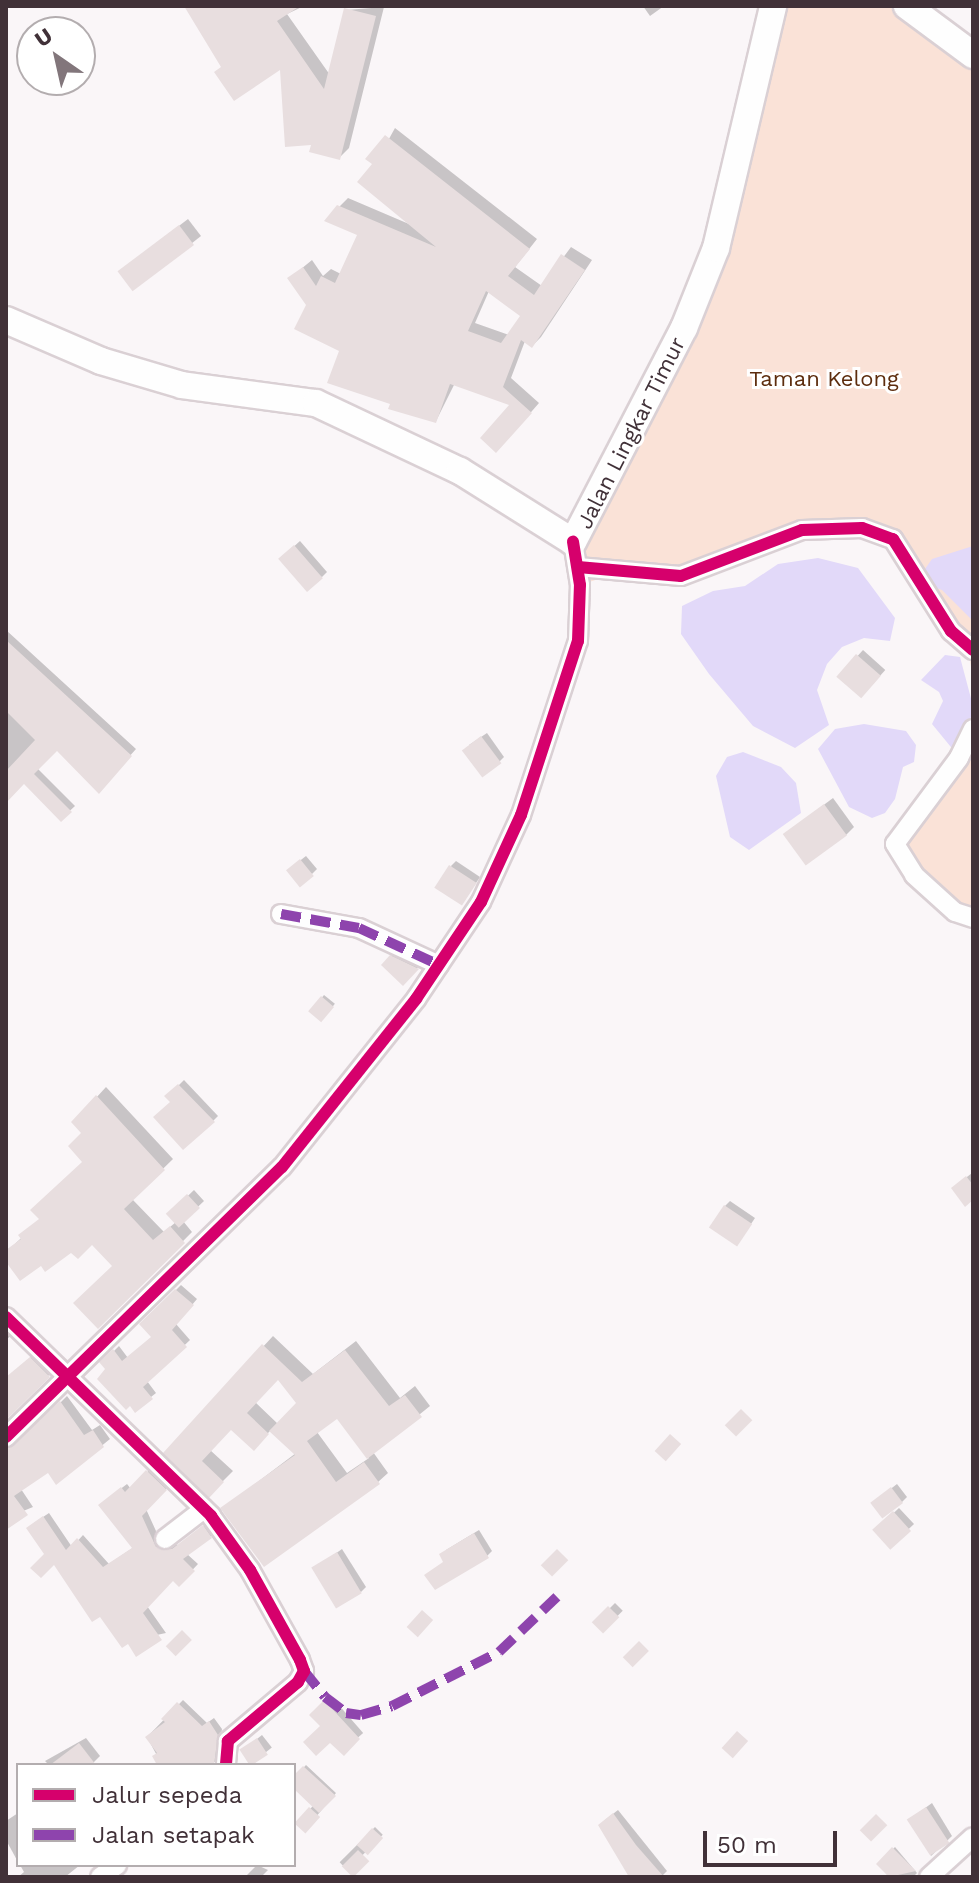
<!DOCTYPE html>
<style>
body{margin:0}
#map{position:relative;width:979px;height:1883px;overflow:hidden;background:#faf6f8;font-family:"Work Sans",sans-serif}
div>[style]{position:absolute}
.green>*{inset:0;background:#fae2d7}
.water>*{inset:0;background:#e2d9f9}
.shadow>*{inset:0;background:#0003;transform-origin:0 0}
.building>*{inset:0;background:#e8dedf;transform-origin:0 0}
.roads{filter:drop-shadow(2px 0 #dad0d4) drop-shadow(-2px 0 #dad0d4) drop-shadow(0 2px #dad0d4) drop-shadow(0 -2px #dad0d4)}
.street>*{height:18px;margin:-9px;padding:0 9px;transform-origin:9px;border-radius:9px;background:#fefefe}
.secondary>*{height:26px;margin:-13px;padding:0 13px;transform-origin:13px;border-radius:13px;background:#fefefe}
.quiet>*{height:10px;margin-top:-5px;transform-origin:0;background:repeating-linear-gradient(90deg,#8e44ad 0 20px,transparent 0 30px)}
.cycleway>*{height:12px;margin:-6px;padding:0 6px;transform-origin:6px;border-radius:6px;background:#d6006c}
span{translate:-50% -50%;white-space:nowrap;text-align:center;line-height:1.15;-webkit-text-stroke:6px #fff;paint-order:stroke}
.park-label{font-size:22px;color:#5d2d0e}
.street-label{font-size:22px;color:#413138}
.frame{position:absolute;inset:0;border:8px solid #413138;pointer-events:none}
.legend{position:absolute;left:16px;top:1763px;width:280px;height:104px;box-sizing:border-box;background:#fff;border:2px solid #b3adaf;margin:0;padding:10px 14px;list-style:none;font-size:24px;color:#413138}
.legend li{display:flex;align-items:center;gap:16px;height:40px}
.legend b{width:40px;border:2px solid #b3adaf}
.north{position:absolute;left:16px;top:16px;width:80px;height:80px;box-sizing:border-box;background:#fff;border:2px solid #b3adaf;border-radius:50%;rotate:326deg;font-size:22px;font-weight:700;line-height:32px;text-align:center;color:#413138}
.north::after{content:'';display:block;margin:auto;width:28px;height:36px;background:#82767b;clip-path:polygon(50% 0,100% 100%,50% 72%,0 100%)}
.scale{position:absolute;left:703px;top:1831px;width:134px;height:36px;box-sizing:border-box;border:4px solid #413138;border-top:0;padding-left:10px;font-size:24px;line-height:28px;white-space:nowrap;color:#413138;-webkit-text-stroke:6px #fff;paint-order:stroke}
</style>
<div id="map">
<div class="green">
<i style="clip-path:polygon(773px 6px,907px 6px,973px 55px,973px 681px,968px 646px,893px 539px,838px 528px,660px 578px,620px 572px,580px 585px,575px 541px,684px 328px)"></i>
<i style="clip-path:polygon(973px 729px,973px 911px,955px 912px,914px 875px,898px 835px)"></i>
</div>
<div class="water">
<i style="clip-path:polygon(973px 546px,973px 621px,942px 590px,925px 584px,925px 569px,932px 559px)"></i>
<i style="clip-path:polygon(818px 558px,858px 568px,895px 618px,890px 641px,864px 638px,842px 647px,827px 664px,817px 690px,829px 725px,795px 748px,753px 726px,709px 674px,681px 634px,682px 606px,713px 591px,745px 586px,778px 564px)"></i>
<i style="clip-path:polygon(945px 655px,960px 657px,973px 706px,968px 733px,955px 752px,932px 724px,943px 701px,939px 692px,921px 680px)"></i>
<i style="clip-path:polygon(864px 724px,906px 731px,916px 745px,914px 762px,903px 767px,895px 799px,885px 813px,872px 818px,849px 807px,818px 749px,835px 729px)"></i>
<i style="clip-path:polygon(743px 752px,781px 767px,796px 783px,801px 813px,749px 850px,730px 837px,716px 776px,727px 757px)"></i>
</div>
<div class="shadow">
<i style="clip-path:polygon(186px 6px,304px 6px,287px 14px,330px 75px,346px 10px,384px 7px,349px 148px,339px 158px,313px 143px,282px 66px,223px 66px)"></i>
<i style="clip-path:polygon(643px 6px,664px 6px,650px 16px)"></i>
<i style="clip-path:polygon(evenodd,395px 128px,537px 239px,515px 267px,542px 286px,571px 247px,592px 260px,541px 337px,532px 346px,525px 341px,511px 378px,539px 403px,505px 442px,513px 404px,455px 383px,436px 421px,392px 403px,341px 350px,290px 278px,312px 260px,323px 276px,331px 269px,341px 274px,359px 234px,339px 207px,348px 198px,409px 224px,375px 164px,395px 128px,489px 291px,522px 315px,509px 335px,475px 323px,489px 291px)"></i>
<i style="clip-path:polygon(188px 219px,201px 236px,134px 289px,129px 264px)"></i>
<i style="clip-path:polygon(300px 541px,327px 572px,322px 577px,280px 559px)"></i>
<i style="clip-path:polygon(6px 630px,136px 749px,103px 786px,57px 748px,37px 768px,75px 806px,61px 819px,24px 781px,6px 800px)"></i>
<i style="left:863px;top:650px;width:30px;height:36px;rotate:42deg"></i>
<i style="clip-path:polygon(487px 733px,504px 757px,499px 762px,469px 745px)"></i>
<i style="clip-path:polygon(833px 798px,854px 827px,846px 835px,785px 834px)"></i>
<i style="clip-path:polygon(306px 856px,317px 869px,312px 874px,293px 866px)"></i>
<i style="clip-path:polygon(456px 861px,480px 877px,462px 904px,451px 866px)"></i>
<i style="clip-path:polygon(396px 951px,422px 963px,403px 983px,384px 965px)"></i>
<i style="left:324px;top:995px;width:14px;height:21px;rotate:39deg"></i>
<i style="clip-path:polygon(184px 1080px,218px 1116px,213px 1121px,167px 1097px)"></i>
<i style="clip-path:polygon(106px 1087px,173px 1159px,132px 1199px,164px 1232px,176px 1222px,169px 1214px,194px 1190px,204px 1201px,183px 1221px,192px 1232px,98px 1327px,115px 1266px,93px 1242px,41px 1263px,6px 1258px,6px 1252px,42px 1219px,85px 1161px,84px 1133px,74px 1122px)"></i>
<i style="clip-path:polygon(972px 1173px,973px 1174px,973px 1198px,958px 1184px)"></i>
<i style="clip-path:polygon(730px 1201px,755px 1218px,741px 1239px,725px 1206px)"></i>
<i style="clip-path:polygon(181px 1285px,197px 1299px,176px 1324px,190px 1340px,147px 1381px,156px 1393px,151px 1397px,102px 1363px,119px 1346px,128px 1358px,153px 1336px,142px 1324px)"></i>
<i style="clip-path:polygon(6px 1324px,15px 1332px,6px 1340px)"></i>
<i style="clip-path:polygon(evenodd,273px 1336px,313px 1374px,356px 1341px,400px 1398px,415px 1386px,430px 1406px,373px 1452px,388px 1473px,378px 1482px,223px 1508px,296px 1453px,271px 1430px,253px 1448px,231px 1427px,210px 1450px,233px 1471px,209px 1495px,166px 1452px,273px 1336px,278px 1377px,299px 1403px,278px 1424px,255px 1402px,278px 1377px,273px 1336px,337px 1416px,369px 1458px,347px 1473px,317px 1432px,337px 1416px)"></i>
<i style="clip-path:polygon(37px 1352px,55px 1369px,6px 1418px,6px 1378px)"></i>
<i style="clip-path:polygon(67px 1396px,92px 1430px,100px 1425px,110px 1439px,57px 1482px,48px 1471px,21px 1489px,33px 1507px,6px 1518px,6px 1440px,23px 1440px)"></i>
<i style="clip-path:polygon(153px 1466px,171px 1484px,146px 1509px,161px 1542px,179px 1545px,209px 1522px,216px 1532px,187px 1554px,198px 1564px,179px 1584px,173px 1579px,147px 1606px,166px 1633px,128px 1641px,46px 1554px,34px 1523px,49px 1513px,72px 1547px,83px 1535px,109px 1564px,134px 1547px,106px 1500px,127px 1484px,131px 1489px)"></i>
<i style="clip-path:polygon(897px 1484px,907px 1497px,902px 1502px,879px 1498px)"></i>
<i style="left:899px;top:1508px;width:22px;height:32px;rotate:47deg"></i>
<i style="clip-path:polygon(479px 1530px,492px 1551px,487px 1556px,445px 1561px,446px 1550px)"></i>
<i style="clip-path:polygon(342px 1549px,366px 1587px,361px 1592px,315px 1568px)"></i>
<i style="left:615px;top:1603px;width:11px;height:28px;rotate:45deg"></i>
<i style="left:331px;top:1696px;width:49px;height:27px;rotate:49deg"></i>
<i style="clip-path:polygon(183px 1700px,207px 1723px,214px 1718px,222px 1729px,218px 1759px,211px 1765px,162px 1765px,147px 1737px)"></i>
<i style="left:262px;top:1735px;width:16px;height:25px;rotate:52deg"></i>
<i style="clip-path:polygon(86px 1738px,100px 1756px,91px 1765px,49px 1765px,45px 1761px)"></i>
<i style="clip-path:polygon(306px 1765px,336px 1793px,304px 1831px,296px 1823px,314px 1805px,294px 1786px,294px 1778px)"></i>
<i style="clip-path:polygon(932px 1803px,952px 1836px,931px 1856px,914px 1816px)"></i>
<i style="clip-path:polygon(618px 1810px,667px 1871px,661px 1877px,633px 1877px,605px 1820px)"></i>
<i style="clip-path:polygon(18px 1813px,18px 1862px,6px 1840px,6px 1821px)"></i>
<i style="left:375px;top:1827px;width:11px;height:50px;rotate:45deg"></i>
<i style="clip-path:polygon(895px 1847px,917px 1873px,913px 1877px,889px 1877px,878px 1864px)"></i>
<i style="clip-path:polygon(20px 1865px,80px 1865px,65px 1877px,18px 1877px,24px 1872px)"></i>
<i style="clip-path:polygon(257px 1865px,268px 1870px,261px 1877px,245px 1877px)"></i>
</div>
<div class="building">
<i style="clip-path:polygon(184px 6px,300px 6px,277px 21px,324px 89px,344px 8px,376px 16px,340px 160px,309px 152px,311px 145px,285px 147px,280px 70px,234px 101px,214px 72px,221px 67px)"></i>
<i style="clip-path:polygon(evenodd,385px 135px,530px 249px,508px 276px,534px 295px,561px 254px,585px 270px,532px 348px,521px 340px,503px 387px,532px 413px,496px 453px,480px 438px,509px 405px,450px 384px,436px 423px,388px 409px,390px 404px,327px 383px,339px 351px,294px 329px,306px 305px,287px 278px,303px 267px,316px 286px,321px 276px,335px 283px,357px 235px,324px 221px,337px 205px,436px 247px,357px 182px,372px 164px,365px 159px,385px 135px,486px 291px,520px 316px,501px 343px,468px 331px,486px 291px)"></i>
<i style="left:179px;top:225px;width:25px;height:77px;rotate:53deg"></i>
<i style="left:294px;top:545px;width:44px;height:21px;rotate:49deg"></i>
<i style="clip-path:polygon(6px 640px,132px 756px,99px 794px,57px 751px,34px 774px,72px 812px,61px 822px,24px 784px,6px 803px,6px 771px,35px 740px,6px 711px)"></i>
<i style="left:856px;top:654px;width:33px;height:30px;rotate:41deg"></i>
<i style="left:481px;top:736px;width:34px;height:24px;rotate:53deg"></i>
<i style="left:824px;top:804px;width:39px;height:51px;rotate:54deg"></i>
<i style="left:300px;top:859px;width:22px;height:18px;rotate:51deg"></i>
<i style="left:449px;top:865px;width:33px;height:27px;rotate:33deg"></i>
<i style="clip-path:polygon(390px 955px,419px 969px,403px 986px,381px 965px)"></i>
<i style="left:321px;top:996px;width:17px;height:20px;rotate:40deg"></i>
<i style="clip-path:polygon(178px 1084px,215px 1122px,183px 1150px,153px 1117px,170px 1102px,164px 1096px)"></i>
<i style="clip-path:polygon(96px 1095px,165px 1170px,124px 1209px,153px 1240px,170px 1226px,185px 1243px,98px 1329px,73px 1303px,112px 1266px,92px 1245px,78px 1259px,71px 1253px,45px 1272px,41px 1266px,20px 1281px,6px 1262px,6px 1250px,21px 1239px,18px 1235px,39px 1219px,30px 1210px,82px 1162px,68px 1146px,81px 1133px,71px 1122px)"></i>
<i style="clip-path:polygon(966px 1176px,973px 1185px,973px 1200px,965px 1207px,951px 1188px)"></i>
<i style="left:187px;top:1194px;width:19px;height:29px;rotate:47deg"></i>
<i style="left:724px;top:1205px;width:34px;height:27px;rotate:34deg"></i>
<i style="clip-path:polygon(175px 1289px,194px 1305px,172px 1330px,187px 1347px,143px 1387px,153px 1399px,135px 1413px,130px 1406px,126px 1410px,97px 1379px,105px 1369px,99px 1362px,113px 1349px,122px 1361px,151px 1337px,139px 1324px)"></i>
<i style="clip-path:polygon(262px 1344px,302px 1382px,345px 1350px,389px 1406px,405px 1395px,422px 1417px,367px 1459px,337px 1419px,307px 1441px,336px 1482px,364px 1462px,380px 1484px,264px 1567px,220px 1508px,295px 1455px,269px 1431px,296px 1403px,278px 1380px,247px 1413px,269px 1434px,254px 1451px,231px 1430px,202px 1461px,224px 1482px,209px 1498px,163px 1453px)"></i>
<i style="clip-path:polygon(30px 1357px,50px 1377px,6px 1420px,6px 1377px)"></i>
<i style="clip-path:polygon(60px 1401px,84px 1435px,93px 1430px,104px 1447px,56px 1485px,48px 1473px,14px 1496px,28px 1515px,6px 1530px,6px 1449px)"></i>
<i style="left:741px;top:1409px;width:16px;height:23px;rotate:45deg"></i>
<i style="left:670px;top:1434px;width:15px;height:23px;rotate:42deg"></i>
<i style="clip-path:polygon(146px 1470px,167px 1490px,142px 1516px,156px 1547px,172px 1549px,203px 1525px,212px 1538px,183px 1559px,195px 1571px,179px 1587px,173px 1581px,143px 1613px,162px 1640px,136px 1657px,128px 1644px,122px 1648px,100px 1617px,92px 1622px,54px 1565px,41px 1578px,30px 1568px,44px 1554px,26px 1528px,43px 1516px,66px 1550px,77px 1538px,103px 1567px,132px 1548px,98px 1505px,121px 1487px,125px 1492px)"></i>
<i style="left:891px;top:1487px;width:20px;height:26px;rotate:53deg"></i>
<i style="left:893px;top:1511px;width:27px;height:28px;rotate:48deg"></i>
<i style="clip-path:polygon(474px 1533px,489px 1558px,435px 1590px,424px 1575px,443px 1562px,439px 1554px)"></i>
<i style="left:557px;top:1549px;width:16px;height:23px;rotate:45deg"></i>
<i style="left:337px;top:1552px;width:48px;height:30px;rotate:59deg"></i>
<i style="left:608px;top:1606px;width:16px;height:23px;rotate:45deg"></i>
<i style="left:422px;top:1610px;width:15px;height:23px;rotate:42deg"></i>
<i style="left:182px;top:1630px;width:14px;height:23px;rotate:45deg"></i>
<i style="left:639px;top:1641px;width:14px;height:23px;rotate:45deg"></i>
<i style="clip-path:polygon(324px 1700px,360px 1739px,344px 1756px,330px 1743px,316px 1756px,303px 1742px,320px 1726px,309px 1715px)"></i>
<i style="clip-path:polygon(177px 1702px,202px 1726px,209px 1721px,218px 1735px,214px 1765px,157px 1765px,152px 1756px,157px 1753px,145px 1737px,165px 1722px,161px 1719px)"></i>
<i style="left:737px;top:1731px;width:15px;height:23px;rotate:42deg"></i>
<i style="left:257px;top:1738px;width:20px;height:21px;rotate:57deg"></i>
<i style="clip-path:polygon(79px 1743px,96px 1765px,50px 1765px)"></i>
<i style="clip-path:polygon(303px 1766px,336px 1796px,319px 1813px,294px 1789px,294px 1775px)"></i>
<i style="left:309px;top:1807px;width:15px;height:22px;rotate:42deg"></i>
<i style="left:926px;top:1807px;width:43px;height:23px;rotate:57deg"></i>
<i style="clip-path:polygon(613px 1813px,636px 1845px,664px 1877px,629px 1877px,598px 1825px)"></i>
<i style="left:876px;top:1814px;width:16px;height:23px;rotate:45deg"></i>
<i style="left:372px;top:1828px;width:15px;height:23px;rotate:42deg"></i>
<i style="clip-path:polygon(892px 1847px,916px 1871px,889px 1877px,876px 1864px)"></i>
<i style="left:358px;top:1850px;width:16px;height:23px;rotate:45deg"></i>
</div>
<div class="roads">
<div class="street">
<i style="left:578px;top:567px;width:103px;rotate:5deg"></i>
<i style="left:681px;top:576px;width:129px;rotate:-20.8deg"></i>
<i style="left:802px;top:530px;width:60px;rotate:-1.9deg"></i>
<i style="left:862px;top:528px;width:33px;rotate:20deg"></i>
<i style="left:893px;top:539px;width:109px;rotate:57.8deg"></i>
<i style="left:951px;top:631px;width:29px;rotate:41deg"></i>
<i style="left:973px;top:729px;width:32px;rotate:116deg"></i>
<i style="left:959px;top:758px;width:107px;rotate:126.7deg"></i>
<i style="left:895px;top:844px;width:36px;rotate:58deg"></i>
<i style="left:914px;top:875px;width:55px;rotate:42.1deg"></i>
<i style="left:955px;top:912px;width:19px;rotate:18deg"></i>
<i style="left:281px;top:914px;width:79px;rotate:10.2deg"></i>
<i style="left:359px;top:928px;width:88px;rotate:24.8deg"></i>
<i style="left:6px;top:1317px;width:286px;rotate:44.1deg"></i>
<i style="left:211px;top:1516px;width:67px;rotate:54.2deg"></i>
<i style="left:250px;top:1570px;width:103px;rotate:60.9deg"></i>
<i style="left:300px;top:1660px;width:12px;rotate:70deg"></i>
<i style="left:304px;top:1671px;width:13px;rotate:119deg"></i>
<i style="left:298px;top:1682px;width:92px;rotate:139.9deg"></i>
<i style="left:228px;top:1741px;width:24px;rotate:95deg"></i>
<i style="left:6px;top:1437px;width:386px;rotate:-44.4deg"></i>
<i style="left:282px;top:1167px;width:215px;rotate:-51.4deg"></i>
<i style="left:416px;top:999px;width:117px;rotate:-56.2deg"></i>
<i style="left:481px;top:902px;width:96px;rotate:-65.3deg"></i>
<i style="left:521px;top:815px;width:183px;rotate:-71.9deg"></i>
<i style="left:578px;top:641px;width:56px;rotate:-88deg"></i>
<i style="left:580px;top:585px;width:44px;rotate:-99.2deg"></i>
<i style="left:165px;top:1539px;width:49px;rotate:-37.6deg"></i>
<i style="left:100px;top:1877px;width:21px;rotate:-35deg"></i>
<i style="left:929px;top:1877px;width:59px;rotate:-42.3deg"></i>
</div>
<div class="secondary">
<i style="left:907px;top:6px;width:82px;rotate:36.6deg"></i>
<i style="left:6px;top:320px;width:103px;rotate:23.3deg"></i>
<i style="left:101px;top:361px;width:84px;rotate:16.5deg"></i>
<i style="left:182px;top:385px;width:135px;rotate:7.7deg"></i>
<i style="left:316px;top:403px;width:159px;rotate:25.3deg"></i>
<i style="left:460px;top:471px;width:133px;rotate:32.1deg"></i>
<i style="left:573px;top:542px;width:241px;rotate:-62.6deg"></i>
<i style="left:684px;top:328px;width:86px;rotate:-68.2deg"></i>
<i style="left:716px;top:248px;width:249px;rotate:-76.7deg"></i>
</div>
</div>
<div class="quiet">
<i style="left:281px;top:914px;width:79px;rotate:10.2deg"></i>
<i style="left:359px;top:928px;width:88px;rotate:24.8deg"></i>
<i style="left:304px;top:1671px;width:33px;rotate:51deg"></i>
<i style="left:325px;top:1697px;width:26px;rotate:37deg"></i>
<i style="left:346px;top:1713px;width:15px;rotate:8deg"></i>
<i style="left:361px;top:1715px;width:32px;rotate:-16deg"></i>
<i style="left:392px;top:1706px;width:120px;rotate:-26.8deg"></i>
<i style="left:499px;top:1652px;width:86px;rotate:-43.6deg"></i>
</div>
<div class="cycleway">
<i style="left:578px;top:567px;width:103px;rotate:5deg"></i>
<i style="left:681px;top:576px;width:129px;rotate:-20.8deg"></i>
<i style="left:802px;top:530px;width:60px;rotate:-1.9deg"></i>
<i style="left:862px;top:528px;width:33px;rotate:20deg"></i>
<i style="left:893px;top:539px;width:109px;rotate:57.8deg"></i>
<i style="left:951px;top:631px;width:29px;rotate:41deg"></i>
<i style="left:6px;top:1317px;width:286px;rotate:44.1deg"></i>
<i style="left:211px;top:1516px;width:67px;rotate:54.2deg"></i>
<i style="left:250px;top:1570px;width:103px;rotate:60.9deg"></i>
<i style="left:300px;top:1660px;width:12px;rotate:70deg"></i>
<i style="left:304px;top:1671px;width:13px;rotate:119deg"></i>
<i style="left:298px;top:1682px;width:92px;rotate:139.9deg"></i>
<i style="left:228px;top:1741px;width:24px;rotate:95deg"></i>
<i style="left:6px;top:1437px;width:386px;rotate:-44.4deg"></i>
<i style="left:282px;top:1167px;width:215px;rotate:-51.4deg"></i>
<i style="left:416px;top:999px;width:117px;rotate:-56.2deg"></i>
<i style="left:481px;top:902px;width:96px;rotate:-65.3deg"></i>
<i style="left:521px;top:815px;width:183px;rotate:-71.9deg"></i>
<i style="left:578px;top:641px;width:56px;rotate:-88deg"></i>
<i style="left:580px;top:585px;width:44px;rotate:-99.2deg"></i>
</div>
<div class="park-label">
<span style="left:824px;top:379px">Taman Kelong</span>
</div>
<div class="street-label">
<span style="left:631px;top:433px;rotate:-63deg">Jalan Lingkar Timur</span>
</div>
<div class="frame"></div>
<ul class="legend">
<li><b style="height:10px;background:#d6006c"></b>Jalur sepeda</li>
<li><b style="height:10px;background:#8e44ad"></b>Jalan setapak</li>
</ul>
<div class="north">U</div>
<div class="scale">50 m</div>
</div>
